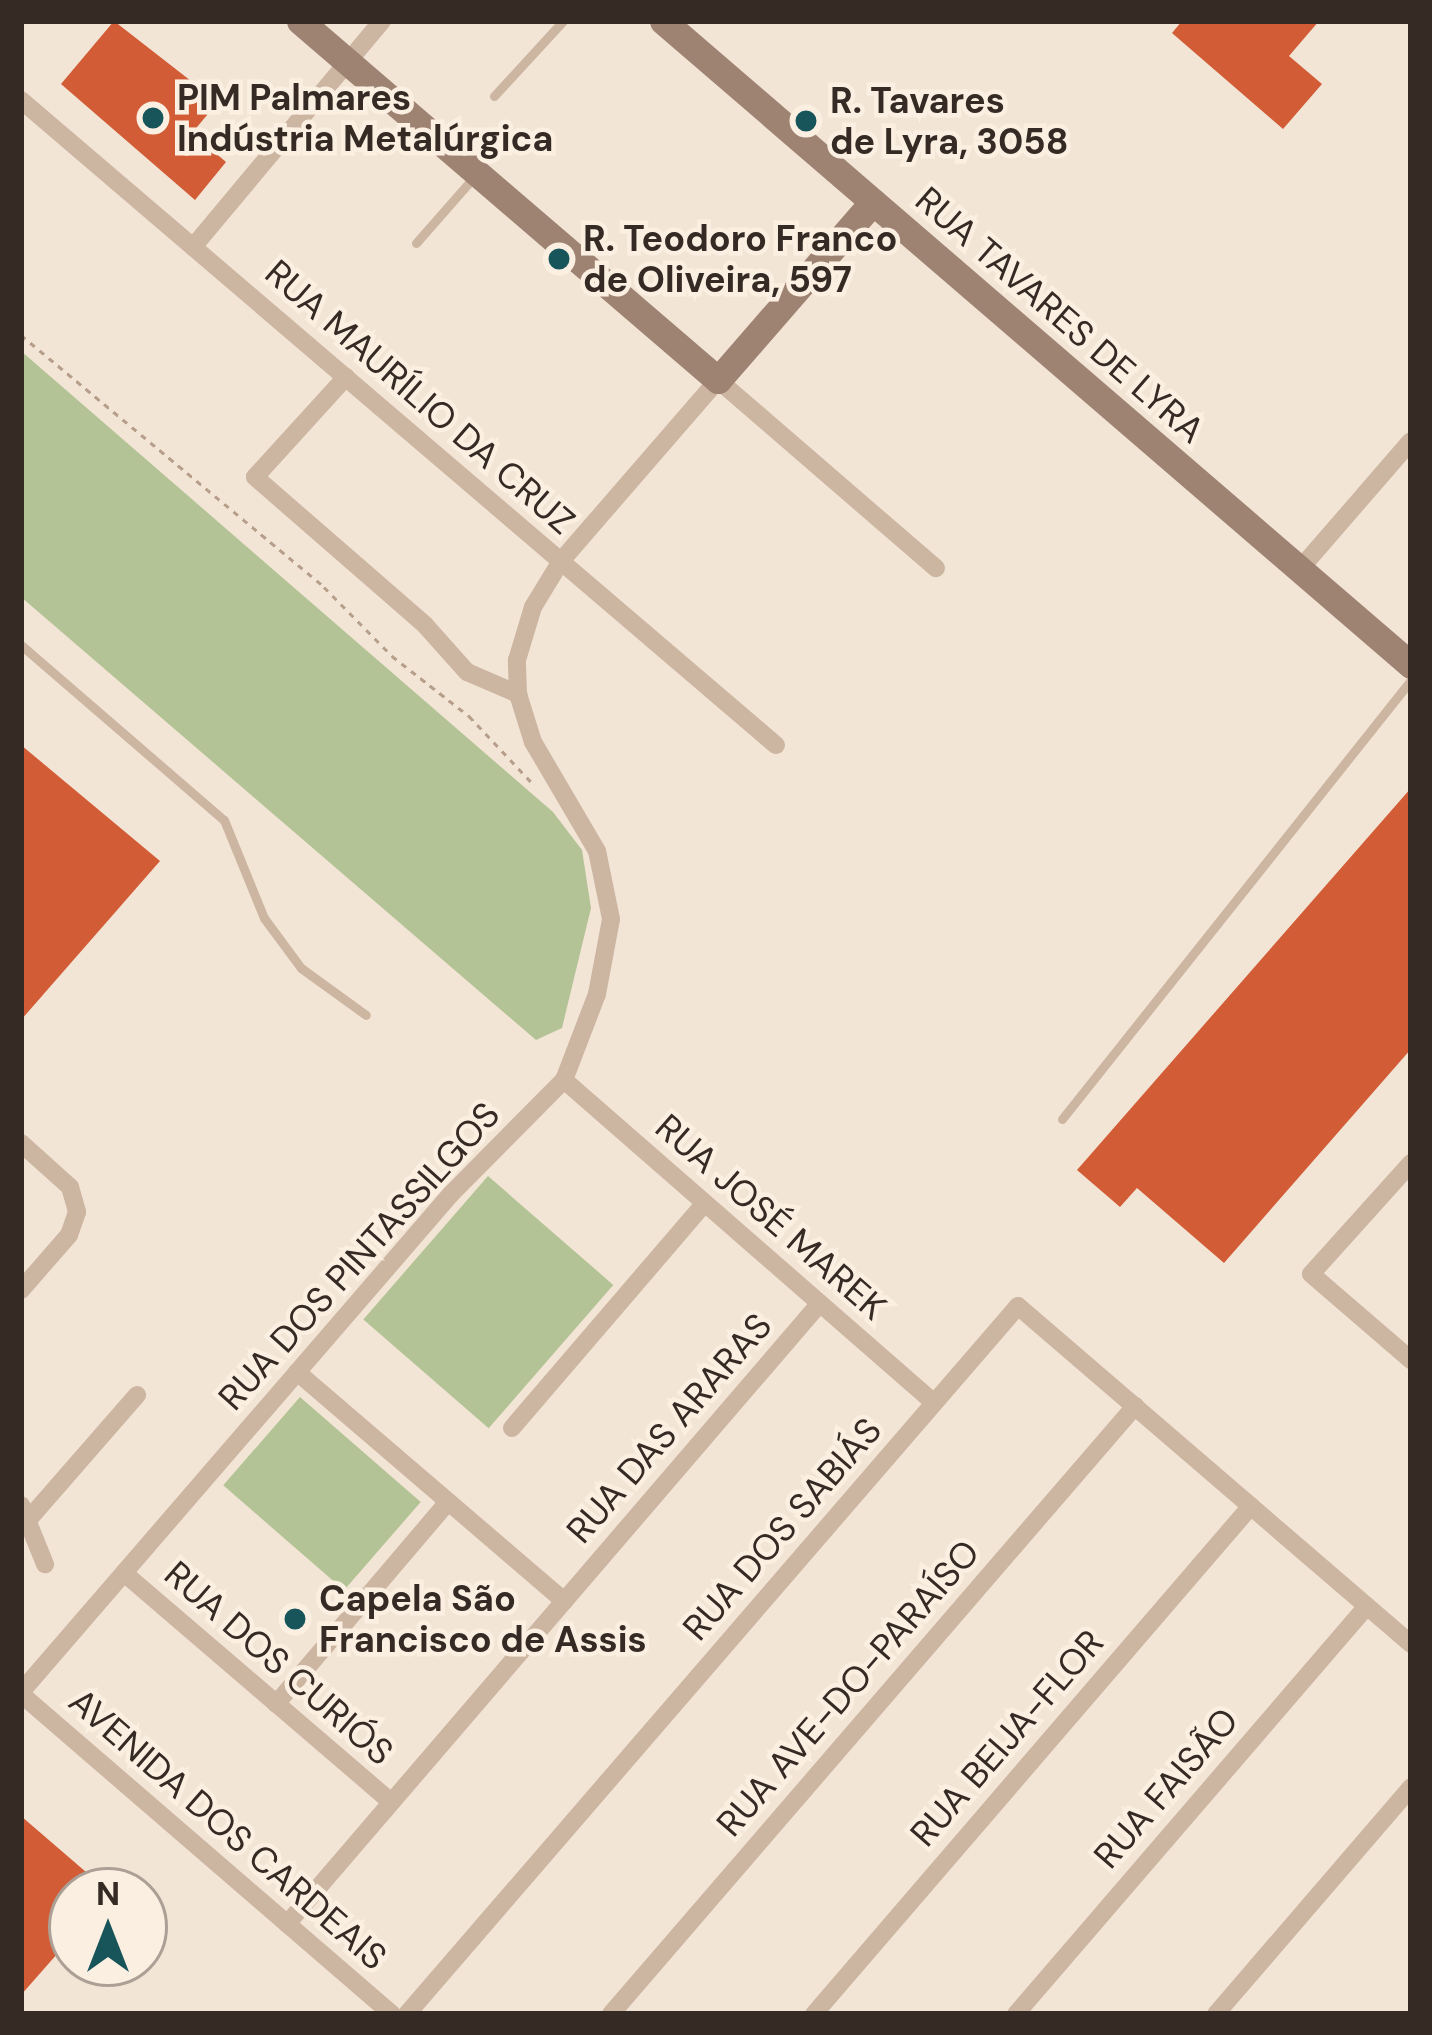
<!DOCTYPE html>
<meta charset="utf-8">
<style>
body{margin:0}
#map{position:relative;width:1432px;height:2035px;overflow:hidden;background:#f3e5d6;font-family:"DM Sans",sans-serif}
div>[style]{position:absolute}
.green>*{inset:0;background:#b3c395;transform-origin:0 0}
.building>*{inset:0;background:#d15c36}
.path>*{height:3px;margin-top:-1.5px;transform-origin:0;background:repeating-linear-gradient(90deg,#b79e8b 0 6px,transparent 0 12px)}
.lane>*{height:9px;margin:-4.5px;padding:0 4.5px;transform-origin:4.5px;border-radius:4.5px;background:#ccb5a1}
.street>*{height:18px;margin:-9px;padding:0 9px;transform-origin:9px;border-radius:9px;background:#ccb5a1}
.secondary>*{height:27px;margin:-13.5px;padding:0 13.5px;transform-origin:13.5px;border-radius:13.5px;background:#9f8372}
.dots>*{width:33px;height:33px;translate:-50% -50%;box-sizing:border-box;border:6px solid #fbefe2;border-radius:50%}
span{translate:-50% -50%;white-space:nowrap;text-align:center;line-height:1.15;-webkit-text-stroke:9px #fbefe2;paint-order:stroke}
.poi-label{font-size:36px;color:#352a24;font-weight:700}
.left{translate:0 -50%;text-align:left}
.street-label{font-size:36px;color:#352a24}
.frame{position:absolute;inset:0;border:24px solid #352a24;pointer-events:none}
.north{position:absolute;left:48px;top:1867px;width:120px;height:120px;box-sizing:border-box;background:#fbefe2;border:3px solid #aca096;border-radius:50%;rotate:0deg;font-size:33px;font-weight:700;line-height:48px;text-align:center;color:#352a24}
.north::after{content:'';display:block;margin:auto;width:42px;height:54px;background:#17555a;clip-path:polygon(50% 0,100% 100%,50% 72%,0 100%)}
</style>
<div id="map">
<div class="green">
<i style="clip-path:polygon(21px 351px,553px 812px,582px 850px,591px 908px,562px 1028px,536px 1040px,21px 597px)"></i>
<i style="left:488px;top:1176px;width:166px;height:190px;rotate:41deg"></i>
<i style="left:300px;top:1397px;width:160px;height:117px;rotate:41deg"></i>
</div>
<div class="building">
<i style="clip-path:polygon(114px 21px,218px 102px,192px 133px,226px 162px,195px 200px,61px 84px)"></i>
<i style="clip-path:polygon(1182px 21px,1319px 21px,1289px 56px,1322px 84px,1283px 129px,1172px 33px)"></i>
<i style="clip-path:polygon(21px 745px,160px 861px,21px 1020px)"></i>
<i style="clip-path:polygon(1411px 788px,1411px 1049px,1224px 1263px,1137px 1188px,1120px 1207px,1077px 1170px)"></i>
<i style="clip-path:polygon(21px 1816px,108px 1891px,72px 1891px,72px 1937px,21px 1995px)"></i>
</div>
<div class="path">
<i style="left:21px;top:335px;width:394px;rotate:39.7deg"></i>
<i style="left:324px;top:587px;width:97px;rotate:45.4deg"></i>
<i style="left:392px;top:656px;width:98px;rotate:37.9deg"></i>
<i style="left:469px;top:716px;width:95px;rotate:46.7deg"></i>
</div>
<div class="lane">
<i style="left:494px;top:96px;width:102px;rotate:-47.4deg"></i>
<i style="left:416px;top:243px;width:88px;rotate:-48.7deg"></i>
<i style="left:21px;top:645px;width:268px;rotate:40.8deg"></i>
<i style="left:224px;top:820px;width:106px;rotate:67.8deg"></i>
<i style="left:264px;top:918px;width:62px;rotate:53.5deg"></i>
<i style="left:301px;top:968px;width:80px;rotate:35.9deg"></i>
<i style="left:1062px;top:1119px;width:561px;rotate:-51.52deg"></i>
</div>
<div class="street">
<i style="left:21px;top:100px;width:993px;rotate:40.51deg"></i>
<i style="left:193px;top:247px;width:295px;rotate:-50.1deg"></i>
<i style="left:346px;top:377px;width:135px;rotate:132.3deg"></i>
<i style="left:255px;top:477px;width:225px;rotate:41deg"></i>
<i style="left:425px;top:625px;width:63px;rotate:48.2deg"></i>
<i style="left:467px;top:672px;width:56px;rotate:23.3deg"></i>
<i style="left:1300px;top:569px;width:169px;rotate:-49.1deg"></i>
<i style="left:564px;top:1080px;width:491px;rotate:41.1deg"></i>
<i style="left:21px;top:1143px;width:66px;rotate:41.9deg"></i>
<i style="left:70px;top:1187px;width:26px;rotate:74deg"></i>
<i style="left:77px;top:1212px;width:24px;rotate:109deg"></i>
<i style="left:69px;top:1235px;width:73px;rotate:131.1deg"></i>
<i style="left:1411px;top:1163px;width:149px;rotate:132deg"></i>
<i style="left:1311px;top:1274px;width:132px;rotate:40.7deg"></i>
<i style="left:297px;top:1372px;width:352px;rotate:40.6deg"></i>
<i style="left:512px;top:1428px;width:296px;rotate:-49.4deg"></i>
<i style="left:21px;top:1505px;width:64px;rotate:67.9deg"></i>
<i style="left:28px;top:1520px;width:166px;rotate:-48.9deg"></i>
<i style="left:124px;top:1573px;width:352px;rotate:40.6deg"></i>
<i style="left:21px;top:1692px;width:658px;rotate:-49.19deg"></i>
<i style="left:451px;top:1194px;width:161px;rotate:-45.3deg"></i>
<i style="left:564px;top:1080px;width:92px;rotate:-69deg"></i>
<i style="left:597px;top:994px;width:76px;rotate:-79.4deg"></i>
<i style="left:611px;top:919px;width:69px;rotate:-101.6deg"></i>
<i style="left:597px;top:851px;width:126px;rotate:-120.4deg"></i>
<i style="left:533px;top:742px;width:50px;rotate:-107.4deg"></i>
<i style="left:518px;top:694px;width:34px;rotate:-92deg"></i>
<i style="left:517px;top:660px;width:55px;rotate:-73.2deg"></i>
<i style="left:533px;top:607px;width:54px;rotate:-58.7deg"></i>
<i style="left:561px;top:561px;width:240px;rotate:-49.1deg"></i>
<i style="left:718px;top:380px;width:288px;rotate:40.8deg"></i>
<i style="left:21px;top:1694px;width:490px;rotate:40.8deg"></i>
<i style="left:276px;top:1704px;width:265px;rotate:-49.6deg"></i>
<i style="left:287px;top:1924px;width:818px;rotate:-49.36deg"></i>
<i style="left:407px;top:2014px;width:935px;rotate:-49.21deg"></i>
<i style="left:1018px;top:1306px;width:518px;rotate:40.7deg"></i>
<i style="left:611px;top:2014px;width:803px;rotate:-49.24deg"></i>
<i style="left:814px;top:2014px;width:670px;rotate:-49.3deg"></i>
<i style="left:1016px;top:2014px;width:538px;rotate:-49.29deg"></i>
<i style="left:1216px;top:2014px;width:299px;rotate:-49.3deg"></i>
</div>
<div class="secondary">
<i style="left:300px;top:21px;width:551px;rotate:40.66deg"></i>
<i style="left:718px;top:380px;width:236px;rotate:-49deg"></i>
<i style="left:663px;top:21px;width:987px;rotate:40.73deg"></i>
</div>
<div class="dots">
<i style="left:153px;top:118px;background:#17555a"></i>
<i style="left:806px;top:121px;background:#17555a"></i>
<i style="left:559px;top:259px;background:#17555a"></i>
<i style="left:295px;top:1619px;background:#17555a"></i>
</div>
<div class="poi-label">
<span class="left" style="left:177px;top:118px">PIM Palmares<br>Indústria Metalúrgica</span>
<span class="left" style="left:830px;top:121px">R. Tavares<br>de Lyra, 3058</span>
<span class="left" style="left:583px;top:259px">R. Teodoro Franco<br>de Oliveira, 597</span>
<span class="left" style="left:319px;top:1619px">Capela São<br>Francisco de Assis</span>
</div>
<div class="street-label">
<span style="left:1060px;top:315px;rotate:41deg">RUA TAVARES DE LYRA</span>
<span style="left:420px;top:397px;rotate:41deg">RUA MAURÍLIO DA CRUZ</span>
<span style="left:771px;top:1217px;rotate:41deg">RUA JOSÉ MAREK</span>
<span style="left:359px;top:1256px;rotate:-48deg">RUA DOS PINTASSILGOS</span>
<span style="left:669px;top:1428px;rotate:-49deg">RUA DAS ARARAS</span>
<span style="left:782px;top:1529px;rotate:-49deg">RUA DOS SABIÁS</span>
<span style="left:279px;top:1663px;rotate:41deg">RUA DOS CURIÓS</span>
<span style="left:848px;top:1688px;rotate:-49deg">RUA AVE-DO-PARAÍSO</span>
<span style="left:1007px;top:1738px;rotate:-49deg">RUA BEIJA-FLOR</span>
<span style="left:1166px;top:1788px;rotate:-49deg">RUA FAISÃO</span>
<span style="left:228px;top:1829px;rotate:41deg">AVENIDA DOS CARDEAIS</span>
</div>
<div class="frame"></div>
<div class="north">N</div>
</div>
